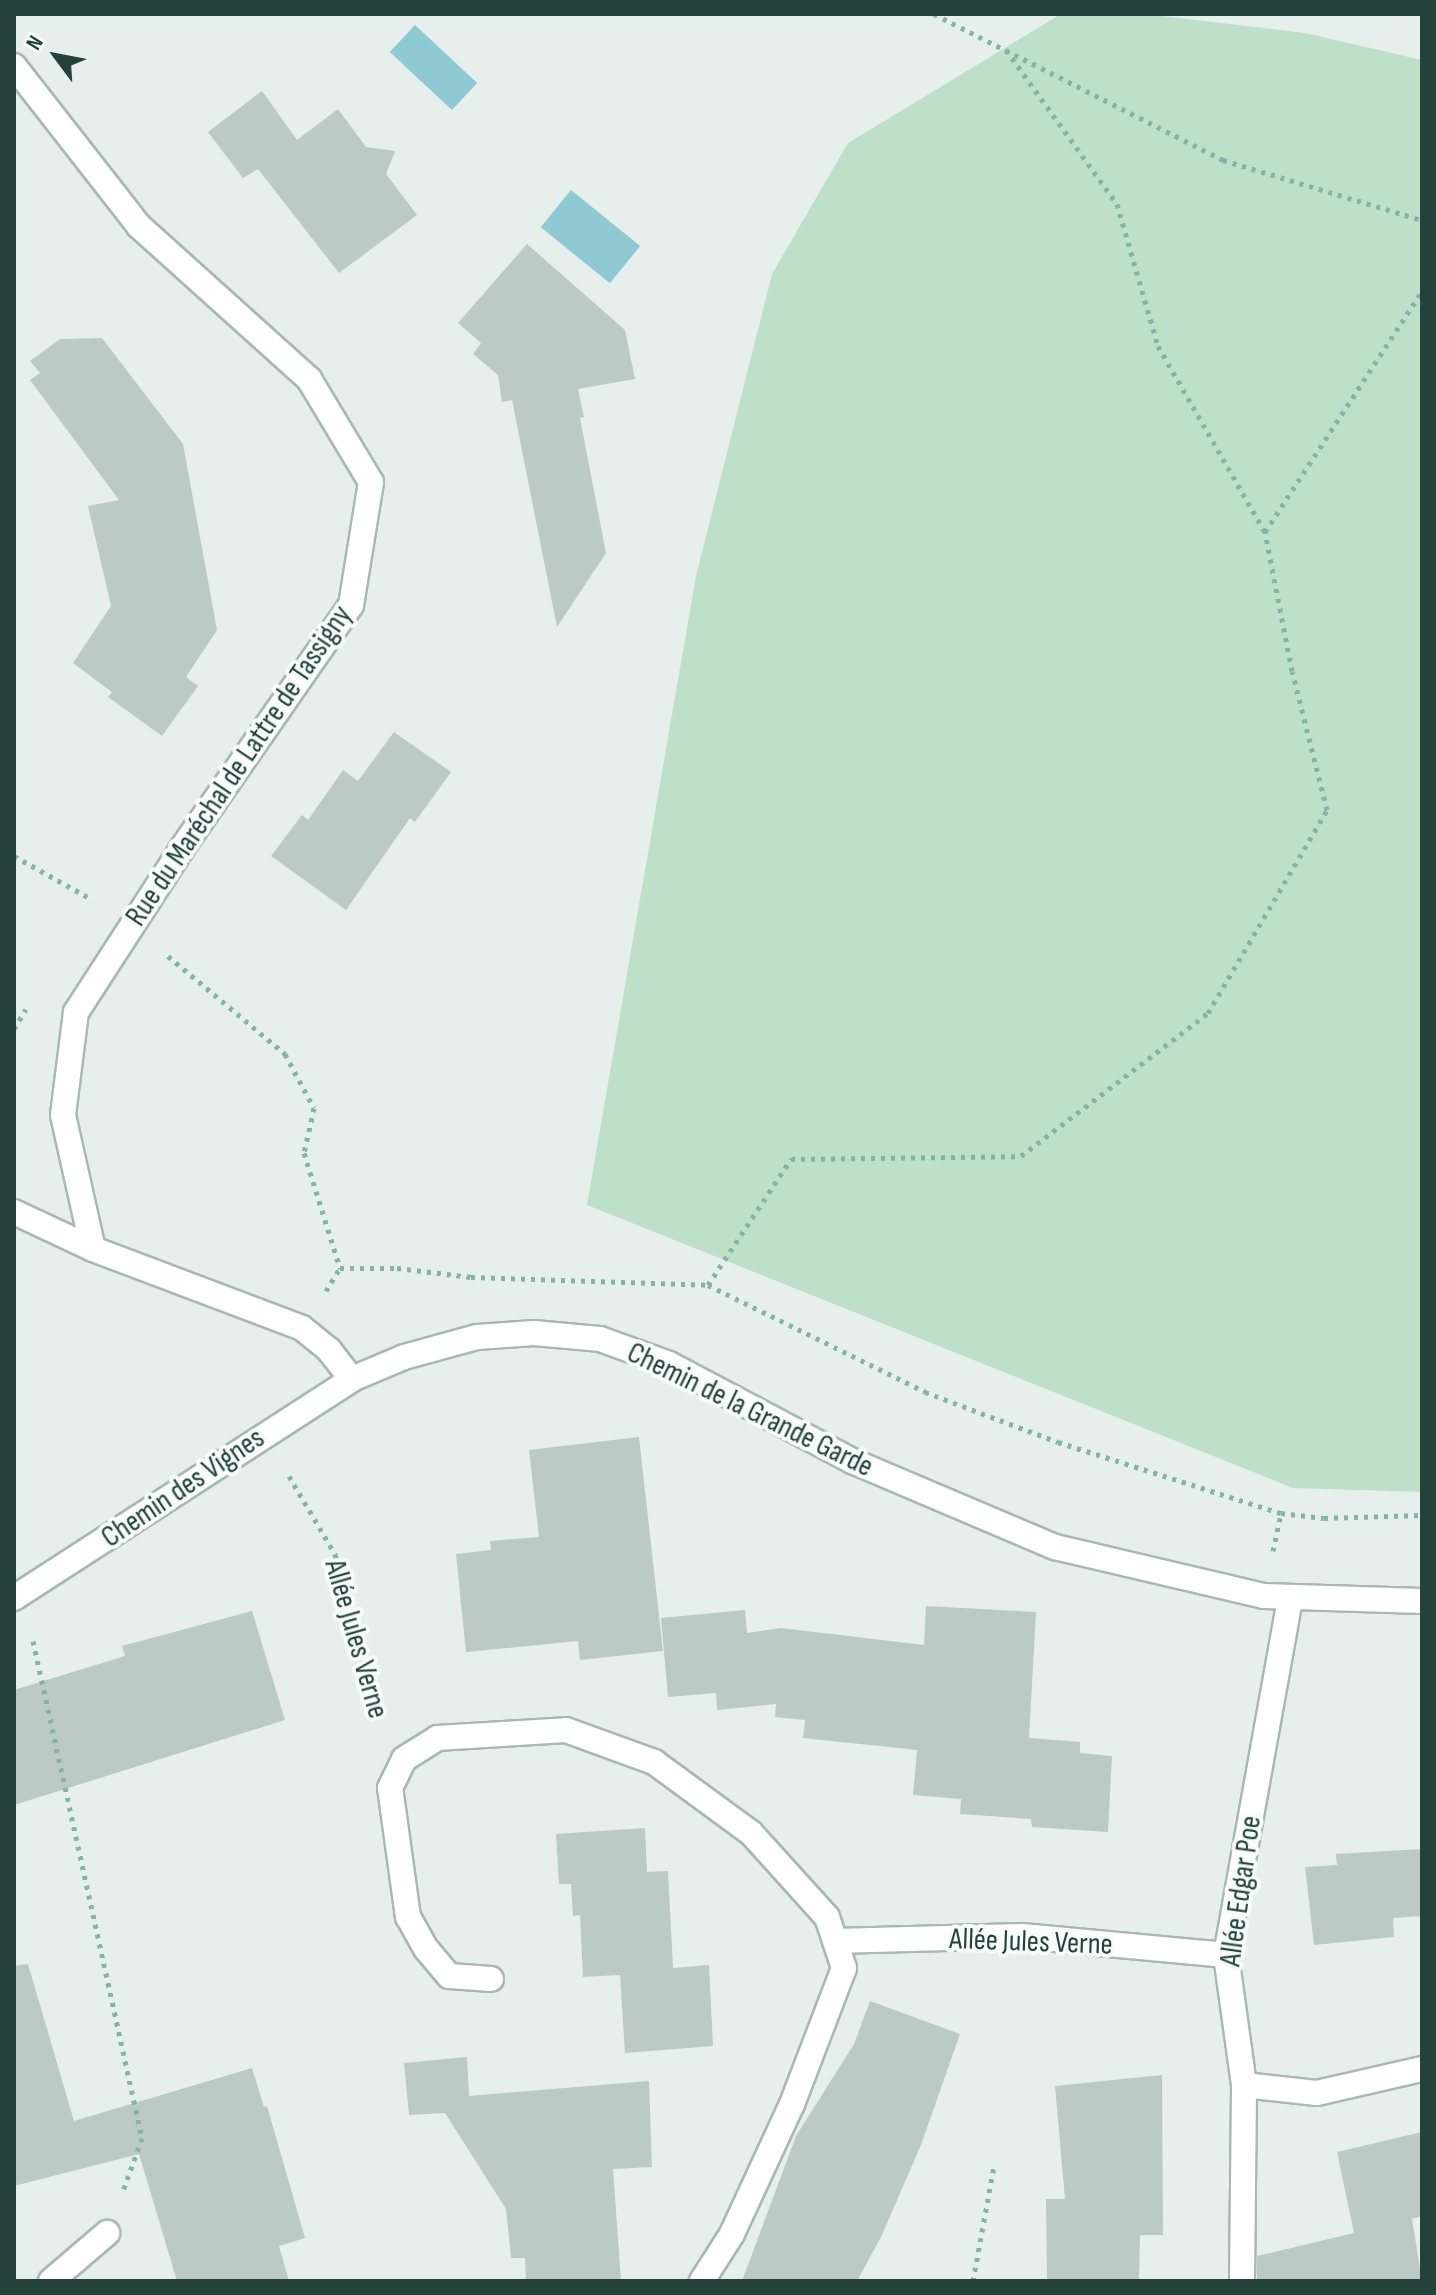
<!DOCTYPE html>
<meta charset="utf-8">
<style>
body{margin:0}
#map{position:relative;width:1436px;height:2295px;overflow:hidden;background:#e6efeb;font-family:"Sofia Sans Condensed",sans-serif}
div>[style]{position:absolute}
.green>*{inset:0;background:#bfe0c8}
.water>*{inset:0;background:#8ec9d4;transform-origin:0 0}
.building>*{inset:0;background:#bbcac4}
.path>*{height:5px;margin-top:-2.5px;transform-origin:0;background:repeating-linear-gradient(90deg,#86b3a5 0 4px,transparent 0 10px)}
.roads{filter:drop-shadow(2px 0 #a8b8b2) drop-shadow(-2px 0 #a8b8b2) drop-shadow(0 2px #a8b8b2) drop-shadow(0 -2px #a8b8b2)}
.minor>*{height:24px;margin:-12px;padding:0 12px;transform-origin:12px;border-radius:12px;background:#fff}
span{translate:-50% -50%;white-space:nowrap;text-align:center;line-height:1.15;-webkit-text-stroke:8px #f7fbf9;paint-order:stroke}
.street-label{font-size:30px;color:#24423a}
.frame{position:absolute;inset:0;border:16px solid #24423a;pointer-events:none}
.north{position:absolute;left:16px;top:16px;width:80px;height:80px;-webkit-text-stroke:6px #f7fbf9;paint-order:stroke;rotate:302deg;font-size:22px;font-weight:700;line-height:32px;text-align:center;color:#24423a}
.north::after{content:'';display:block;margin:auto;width:28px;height:36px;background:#24423a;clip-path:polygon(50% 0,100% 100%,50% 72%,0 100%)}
</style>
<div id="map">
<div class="green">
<i style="clip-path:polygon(1061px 14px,1145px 14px,1305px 33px,1422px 60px,1422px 1492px,1293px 1488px,587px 1205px,696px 576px,772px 274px,848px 143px)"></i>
</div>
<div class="water">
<i style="left:415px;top:25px;width:85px;height:37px;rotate:43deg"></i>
<i style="left:571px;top:190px;width:89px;height:48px;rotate:39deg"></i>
</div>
<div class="building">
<i style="clip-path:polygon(262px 91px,297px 140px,338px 109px,366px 147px,395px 151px,386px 174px,417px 215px,339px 273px,258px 169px,243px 178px,208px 132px)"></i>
<i style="clip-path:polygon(527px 244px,625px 330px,635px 379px,578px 389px,584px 417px,580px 418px,606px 553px,557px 627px,512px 400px,502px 402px,498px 375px,473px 354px,481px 343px,458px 323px)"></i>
<i style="clip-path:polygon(102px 338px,183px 444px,217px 630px,186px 677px,198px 686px,162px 736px,108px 697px,112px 692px,73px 663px,111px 606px,88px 506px,119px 500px,30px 380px,40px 373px,30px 361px,60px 339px)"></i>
<i style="clip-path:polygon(394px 732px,451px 772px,415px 822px,410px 818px,346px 910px,271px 856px,302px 815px,308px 820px,343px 770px,358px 781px)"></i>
<i style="clip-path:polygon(639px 1437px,663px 1651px,580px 1660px,578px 1641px,466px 1652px,456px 1554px,491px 1550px,490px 1541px,539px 1537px,529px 1450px)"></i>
<i style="clip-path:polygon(926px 1606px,1036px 1612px,1029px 1738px,1080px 1742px,1080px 1753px,1112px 1756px,1108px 1832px,1032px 1827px,1031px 1819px,960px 1814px,961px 1799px,913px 1795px,917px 1750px,803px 1738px,805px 1720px,775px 1717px,776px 1704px,717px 1710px,716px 1693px,668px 1697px,661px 1618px,745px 1610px,747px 1633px,781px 1628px,924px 1645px)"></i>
<i style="clip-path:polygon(252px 1611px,285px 1720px,14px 1805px,14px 1690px,125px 1656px,122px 1646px)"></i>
<i style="clip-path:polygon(645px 1828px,647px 1872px,668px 1871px,673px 1968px,709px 1965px,713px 2046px,625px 2053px,620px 1975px,583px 1977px,580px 1915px,573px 1916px,571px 1884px,559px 1884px,556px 1834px)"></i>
<i style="clip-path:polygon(1422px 1849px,1422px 1916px,1393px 1918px,1394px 1937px,1314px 1945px,1305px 1867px,1337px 1865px,1336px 1854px)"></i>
<i style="clip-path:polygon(28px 1964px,74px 2121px,252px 2068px,264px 2107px,267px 2106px,305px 2238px,279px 2246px,289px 2281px,177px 2281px,139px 2154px,14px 2186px,14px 1966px)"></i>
<i style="clip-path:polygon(870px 2001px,960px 2034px,921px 2145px,881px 2237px,857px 2281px,742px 2281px,796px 2136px,854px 2044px)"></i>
<i style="clip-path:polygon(467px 2057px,469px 2096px,649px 2081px,652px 2167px,613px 2169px,621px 2281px,526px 2281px,525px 2258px,511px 2258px,506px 2209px,445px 2113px,409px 2115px,404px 2063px)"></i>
<i style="clip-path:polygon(1162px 2075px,1163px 2235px,1140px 2235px,1139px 2281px,1047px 2281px,1046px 2199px,1065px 2199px,1055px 2086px)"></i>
<i style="clip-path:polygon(1422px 2132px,1422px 2216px,1412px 2219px,1422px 2281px,1257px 2281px,1257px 2256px,1354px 2233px,1337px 2152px)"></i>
</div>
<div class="path">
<i style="left:934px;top:14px;width:324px;rotate:26.8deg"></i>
<i style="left:1223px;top:160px;width:208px;rotate:16.8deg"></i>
<i style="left:1006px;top:50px;width:190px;rotate:54.2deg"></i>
<i style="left:1117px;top:204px;width:148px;rotate:73.9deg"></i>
<i style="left:1158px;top:346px;width:215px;rotate:60.1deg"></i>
<i style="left:14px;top:856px;width:90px;rotate:29.1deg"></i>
<i style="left:168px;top:956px;width:153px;rotate:39.9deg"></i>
<i style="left:285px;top:1054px;width:61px;rotate:61.8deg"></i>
<i style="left:314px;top:1108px;width:46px;rotate:102.5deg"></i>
<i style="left:304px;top:1153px;width:121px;rotate:72.6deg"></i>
<i style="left:14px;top:1029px;width:23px;rotate:-59deg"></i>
<i style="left:708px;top:1285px;width:151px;rotate:-56.6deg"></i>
<i style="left:791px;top:1159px;width:230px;rotate:-0.7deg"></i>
<i style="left:1021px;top:1156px;width:235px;rotate:-37.4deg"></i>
<i style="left:1208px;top:1013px;width:235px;rotate:-59.6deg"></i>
<i style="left:1327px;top:810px;width:143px;rotate:-104.1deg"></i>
<i style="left:1292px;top:671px;width:142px;rotate:-101deg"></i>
<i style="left:1265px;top:532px;width:288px;rotate:-56.9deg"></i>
<i style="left:326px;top:1291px;width:27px;rotate:-59deg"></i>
<i style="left:340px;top:1268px;width:57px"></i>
<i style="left:397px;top:1268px;width:75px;rotate:6.9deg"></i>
<i style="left:471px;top:1277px;width:237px;rotate:1.9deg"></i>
<i style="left:708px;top:1285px;width:242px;rotate:26.2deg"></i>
<i style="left:925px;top:1392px;width:142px;rotate:20.6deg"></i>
<i style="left:1058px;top:1442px;width:234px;rotate:17.7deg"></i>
<i style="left:1281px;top:1513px;width:43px;rotate:6.6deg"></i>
<i style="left:1324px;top:1518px;width:98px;rotate:-1.8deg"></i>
<i style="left:289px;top:1476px;width:91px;rotate:59.5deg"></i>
<i style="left:335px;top:1554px;width:171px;rotate:75.8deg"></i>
<i style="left:1273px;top:1551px;width:39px;rotate:-78deg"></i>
<i style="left:33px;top:1641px;width:509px;rotate:77.63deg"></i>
<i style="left:142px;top:2138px;width:56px;rotate:109.7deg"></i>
<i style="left:973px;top:2281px;width:118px;rotate:-79.7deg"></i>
</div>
<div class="roads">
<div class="minor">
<i style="left:14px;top:66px;width:203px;rotate:52deg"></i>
<i style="left:139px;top:226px;width:229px;rotate:42deg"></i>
<i style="left:309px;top:379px;width:120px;rotate:59deg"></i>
<i style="left:371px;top:482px;width:125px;rotate:99.2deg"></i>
<i style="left:351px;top:605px;width:298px;rotate:124.8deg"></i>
<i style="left:181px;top:850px;width:193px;rotate:122.9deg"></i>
<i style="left:76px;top:1012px;width:104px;rotate:97.2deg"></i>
<i style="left:63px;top:1115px;width:137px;rotate:77.4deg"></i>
<i style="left:14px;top:1212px;width:87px;rotate:25.1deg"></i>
<i style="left:93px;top:1249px;width:223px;rotate:20.7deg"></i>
<i style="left:302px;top:1328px;width:35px;rotate:39deg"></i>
<i style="left:329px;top:1350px;width:37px;rotate:52deg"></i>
<i style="left:352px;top:1379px;width:56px;rotate:-22.9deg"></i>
<i style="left:404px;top:1357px;width:76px;rotate:-15.3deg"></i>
<i style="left:477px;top:1337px;width:57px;rotate:-4deg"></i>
<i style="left:534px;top:1333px;width:66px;rotate:5.2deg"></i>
<i style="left:600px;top:1339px;width:73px;rotate:19.9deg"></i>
<i style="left:669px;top:1364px;width:207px;rotate:27.9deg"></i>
<i style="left:852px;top:1461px;width:220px;rotate:23deg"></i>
<i style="left:1055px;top:1547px;width:215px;rotate:13.2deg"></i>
<i style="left:1264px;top:1596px;width:158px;rotate:1.8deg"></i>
<i style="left:14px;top:1598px;width:403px;rotate:-32.9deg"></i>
<i style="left:835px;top:1941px;width:187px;rotate:-1.5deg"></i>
<i style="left:1022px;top:1936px;width:205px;rotate:5.3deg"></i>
<i style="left:491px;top:1979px;width:42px;rotate:-175.9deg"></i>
<i style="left:449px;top:1976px;width:35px;rotate:-130deg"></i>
<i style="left:426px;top:1949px;width:37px;rotate:-119deg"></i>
<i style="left:408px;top:1917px;width:130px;rotate:-97.9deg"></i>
<i style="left:390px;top:1788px;width:32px;rotate:-64deg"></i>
<i style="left:404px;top:1759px;width:39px;rotate:-32deg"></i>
<i style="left:437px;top:1738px;width:129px;rotate:-3.5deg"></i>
<i style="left:566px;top:1730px;width:94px;rotate:20deg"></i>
<i style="left:654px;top:1762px;width:120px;rotate:36.2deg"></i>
<i style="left:751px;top:1833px;width:113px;rotate:47.9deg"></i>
<i style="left:827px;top:1917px;width:54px;rotate:71.6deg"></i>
<i style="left:844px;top:1968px;width:146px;rotate:110.9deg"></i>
<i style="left:792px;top:2104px;width:143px;rotate:114.8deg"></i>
<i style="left:732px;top:2234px;width:56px;rotate:122.6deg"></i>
<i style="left:1244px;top:2085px;width:73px;rotate:6.3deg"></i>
<i style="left:1317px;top:2093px;width:108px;rotate:-12.9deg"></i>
<i style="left:51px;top:2281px;width:74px;rotate:-40.6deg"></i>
<i style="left:1242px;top:2281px;width:196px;rotate:-89.4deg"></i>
<i style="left:1244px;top:2085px;width:131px;rotate:-97.9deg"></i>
<i style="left:1226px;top:1955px;width:361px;rotate:-79.8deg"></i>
</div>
</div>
<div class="street-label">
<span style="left:239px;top:766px;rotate:-56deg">Rue du Maréchal de Lattre de Tassigny</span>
<span style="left:750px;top:1410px;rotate:26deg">Chemin de la Grande Garde</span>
<span style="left:183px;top:1488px;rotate:-34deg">Chemin des Vignes</span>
<span style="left:356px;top:1639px;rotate:74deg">Allée Jules Verne</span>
<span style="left:1241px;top:1891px;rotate:-82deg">Allée Edgar Poe</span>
<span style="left:1031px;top:1942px;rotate:2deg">Allée Jules Verne</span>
</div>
<div class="frame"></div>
<div class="north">N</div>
</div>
